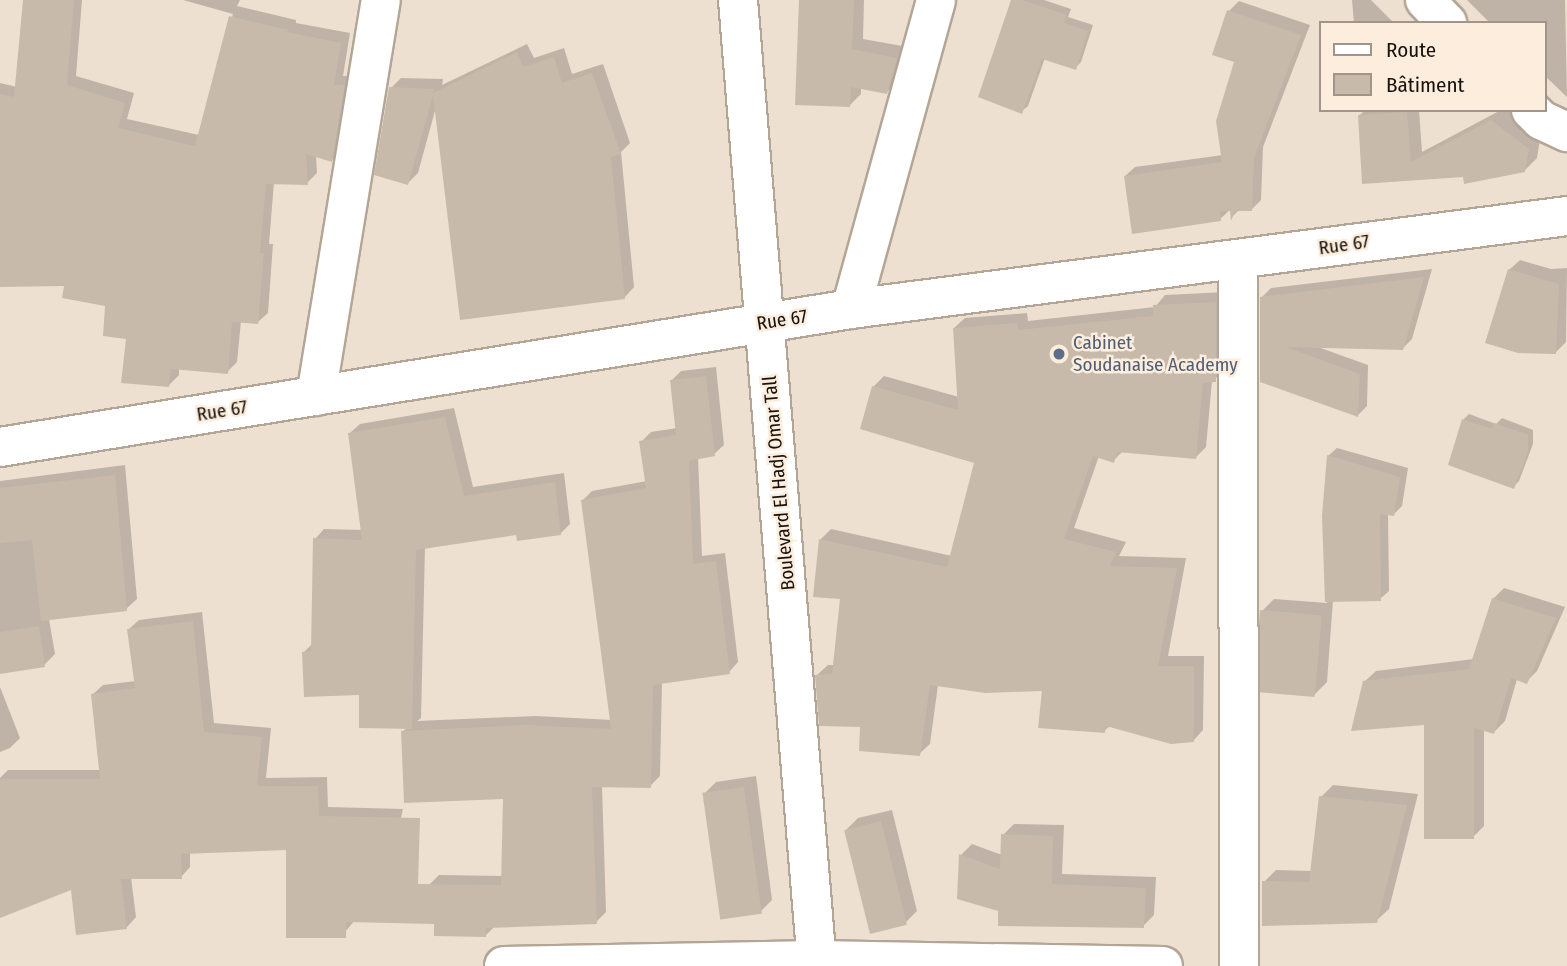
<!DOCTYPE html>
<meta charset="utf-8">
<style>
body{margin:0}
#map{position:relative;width:1567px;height:966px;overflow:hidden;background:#eee0d0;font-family:"Fira Sans Condensed",sans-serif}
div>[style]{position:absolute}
.shadow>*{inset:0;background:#0003}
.building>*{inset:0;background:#c8baab;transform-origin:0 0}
.roads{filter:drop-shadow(2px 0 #b4a697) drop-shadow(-2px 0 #b4a697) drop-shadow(0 2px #b4a697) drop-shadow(0 -2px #b4a697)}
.street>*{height:38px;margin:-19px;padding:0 19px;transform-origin:19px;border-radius:19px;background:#fff}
.secondary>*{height:38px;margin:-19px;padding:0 19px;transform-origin:19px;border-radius:19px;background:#fff}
.dots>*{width:19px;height:19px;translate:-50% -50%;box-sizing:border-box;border:4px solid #fceddd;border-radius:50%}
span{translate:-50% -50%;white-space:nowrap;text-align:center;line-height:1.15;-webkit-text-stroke:5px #fceddd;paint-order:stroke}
.street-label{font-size:19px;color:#17120d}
.service-label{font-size:19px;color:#4e5e75}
.left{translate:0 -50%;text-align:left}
.legend{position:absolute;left:1319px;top:21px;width:228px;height:91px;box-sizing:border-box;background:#fceddd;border:2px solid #a0958a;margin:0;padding:9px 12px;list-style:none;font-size:21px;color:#17120d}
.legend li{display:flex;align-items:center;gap:14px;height:35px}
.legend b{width:35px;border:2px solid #a0958a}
</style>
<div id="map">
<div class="shadow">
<i style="clip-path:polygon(24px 0,82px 0,76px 76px,134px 93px,127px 119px,199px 135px,233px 14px,183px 0,240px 0,237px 6px,296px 20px,296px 23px,350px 33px,343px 76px,354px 76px,342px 150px,332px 160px,316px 155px,317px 173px,307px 183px,274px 182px,269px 244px,273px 244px,268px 313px,258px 322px,241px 321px,237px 362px,227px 372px,179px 368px,179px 375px,169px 385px,127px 338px,107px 304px,66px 285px,0 285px,0 83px,17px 87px)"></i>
<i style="clip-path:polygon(800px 0,864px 0,863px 39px,908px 47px,898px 81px,887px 92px,861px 87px,861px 94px,850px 105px)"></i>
<i style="clip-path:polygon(1013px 0,1044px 0,1071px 9px,1068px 17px,1093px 25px,1081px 62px,1075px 68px,1045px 58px,1028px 106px,1022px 111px)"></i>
<i style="clip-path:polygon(1352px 0,1371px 0,1394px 23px,1354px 23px)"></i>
<i style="clip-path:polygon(1467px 0,1565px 0,1567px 97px,1544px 75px,1544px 23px,1490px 23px)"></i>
<i style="clip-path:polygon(1239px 1px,1310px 25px,1263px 147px,1261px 200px,1252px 209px,1240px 209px,1232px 217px,1231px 209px,1220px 219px,1125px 176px,1135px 167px,1223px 155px,1236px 61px,1229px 11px)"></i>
<i style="clip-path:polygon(527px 44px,534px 58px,564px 48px,572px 74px,603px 64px,630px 143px,621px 152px,634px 287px,624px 298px,436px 107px,418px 173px,408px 183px,391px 88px,401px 78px,443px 79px,442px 85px)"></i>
<i style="clip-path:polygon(1365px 110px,1419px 110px,1422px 152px,1501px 110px,1526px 110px,1542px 127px,1537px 158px,1525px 170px,1364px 182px,1359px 116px)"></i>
<i style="clip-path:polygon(1520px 260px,1551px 269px,1567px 268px,1566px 342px,1556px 352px,1509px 270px)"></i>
<i style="clip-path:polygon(1432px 269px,1412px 339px,1403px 348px,1318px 347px,1368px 365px,1367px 406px,1358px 415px,1262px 380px,1262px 297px,1271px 288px)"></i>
<i style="clip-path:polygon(1226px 292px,1226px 370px,1212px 381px,1206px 447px,1196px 457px,1123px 451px,1113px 461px,1099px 456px,1074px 528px,1126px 542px,1119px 556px,1186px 558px,1168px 656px,1204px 656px,1203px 730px,1193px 741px,1110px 726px,1104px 731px,1044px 690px,938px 685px,930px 744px,919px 754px,862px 725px,817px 675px,828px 665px,835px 665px,842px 598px,821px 539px,831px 529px,952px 556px,976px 461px,873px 387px,884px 376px,959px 397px,954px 328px,965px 318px,1027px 313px,1028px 321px,1155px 307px,1165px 295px)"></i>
<i style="clip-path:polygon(716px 367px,724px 445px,714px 454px,698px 457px,702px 556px,725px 553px,738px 662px,729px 672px,662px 682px,660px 776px,650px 786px,602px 785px,606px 912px,596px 922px,495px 926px,486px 935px,429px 885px,439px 875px,503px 876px,504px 797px,403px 731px,407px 728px,304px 652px,313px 643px,315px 539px,324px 529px,363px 530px,350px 433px,360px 424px,454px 408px,473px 487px,564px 473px,570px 524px,560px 534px,518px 533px,425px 547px,421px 718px,417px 721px,536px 716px,612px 720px,582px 501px,592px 491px,647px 481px,641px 442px,651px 432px,677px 428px,672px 380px,681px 371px)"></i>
<i style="clip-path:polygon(1469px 414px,1496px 424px,1502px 418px,1533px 430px,1533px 444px,1519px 481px,1513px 487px,1463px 420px)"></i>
<i style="clip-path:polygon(1337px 448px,1408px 468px,1402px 506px,1394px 514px,1388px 513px,1389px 591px,1380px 599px,1333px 600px,1327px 682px,1315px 694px,1262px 611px,1274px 599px,1327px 603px,1324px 516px,1328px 456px)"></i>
<i style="clip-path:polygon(125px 465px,137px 599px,126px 609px,49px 619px,55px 654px,44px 665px,0 672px,0 481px)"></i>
<i style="clip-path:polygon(1504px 588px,1565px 607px,1537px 671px,1526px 682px,1517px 679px,1505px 721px,1494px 732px,1484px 729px,1484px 826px,1473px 837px,1425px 724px,1364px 682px,1376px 671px,1474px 659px,1493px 599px)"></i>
<i style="clip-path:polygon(202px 612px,214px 723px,271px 728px,266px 778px,327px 777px,328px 807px,403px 809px,379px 911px,355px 920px,345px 932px,288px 848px,190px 852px,190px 867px,181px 877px,131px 877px,136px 917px,127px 927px,72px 888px,0 916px,0 778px,8px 770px,101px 770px,93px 694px,103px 685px,136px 681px,129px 629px,139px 620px)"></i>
<i style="clip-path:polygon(0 687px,20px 738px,10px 748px,0 752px)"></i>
<i style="clip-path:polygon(756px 776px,772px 900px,760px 912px,704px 794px,716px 782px)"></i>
<i style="clip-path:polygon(1333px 785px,1418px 794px,1389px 909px,1376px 921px,1264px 882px,1276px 870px,1312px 871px,1321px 797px)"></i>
<i style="clip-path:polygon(892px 810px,917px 911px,905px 923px,846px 830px,858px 818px)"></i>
<i style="clip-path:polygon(1014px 824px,1064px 825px,1062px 874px,1156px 877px,1154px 915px,1143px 926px,1000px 910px,961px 855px,972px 844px,1002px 855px,1003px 835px)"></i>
</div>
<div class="building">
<i style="clip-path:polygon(23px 0,74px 0,67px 85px,125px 103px,118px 128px,195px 146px,229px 16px,288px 30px,287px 32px,341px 43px,334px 85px,345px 85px,332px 162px,306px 154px,308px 185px,266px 184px,260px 253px,264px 253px,258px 324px,232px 322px,228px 374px,171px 369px,169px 387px,121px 383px,126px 339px,103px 336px,105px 306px,62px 298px,64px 286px,0 287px,0 94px,14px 97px)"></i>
<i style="clip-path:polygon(799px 0,854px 0,852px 49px,897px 58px,887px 94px,851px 87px,850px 107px,795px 105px)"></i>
<i style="clip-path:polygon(1011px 0,1022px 0,1067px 15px,1064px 23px,1088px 31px,1076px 70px,1042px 59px,1022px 114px,978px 97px)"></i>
<i style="clip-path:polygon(1227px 10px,1301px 35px,1254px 158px,1252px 211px,1235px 211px,1231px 221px,1230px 211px,1220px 211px,1221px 221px,1132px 234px,1124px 176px,1222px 162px,1216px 121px,1234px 62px,1212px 55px)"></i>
<i style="clip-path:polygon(517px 52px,523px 67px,554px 57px,562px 83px,592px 73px,621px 154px,611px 157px,625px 299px,460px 320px,433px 95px,408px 185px,374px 175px,389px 87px,434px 89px,433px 93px)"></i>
<i style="clip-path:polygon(1407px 112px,1411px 162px,1491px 120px,1529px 149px,1525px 172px,1464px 184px,1463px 177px,1362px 184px,1358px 115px)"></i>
<i style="clip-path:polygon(1508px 269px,1559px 284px,1556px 354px,1518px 353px,1485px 343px)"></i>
<i style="clip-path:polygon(1424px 277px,1403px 350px,1286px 347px,1360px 374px,1358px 417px,1260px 382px,1260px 297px)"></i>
<i style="clip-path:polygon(1216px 302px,1216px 382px,1203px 383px,1196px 459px,1117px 452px,1114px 463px,1093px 456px,1064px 539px,1116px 552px,1110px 566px,1177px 568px,1158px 666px,1194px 666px,1194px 742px,1171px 744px,1106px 726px,1105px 733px,1038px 728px,1042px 691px,985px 693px,930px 685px,920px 756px,859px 751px,860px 727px,819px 726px,815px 675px,832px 674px,840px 599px,813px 597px,819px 539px,947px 567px,974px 463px,860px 429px,872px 386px,958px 410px,953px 328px,1017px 323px,1018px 330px,1153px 316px,1153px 305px)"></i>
<i style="clip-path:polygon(706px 376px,715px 456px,689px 461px,693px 564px,716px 561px,730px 674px,653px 685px,651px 788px,592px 787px,597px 924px,486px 928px,486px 937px,434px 936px,434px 924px,346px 922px,346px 938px,286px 938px,286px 850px,181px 854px,182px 879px,121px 879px,127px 929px,76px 935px,71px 890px,0 918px,0 779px,100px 779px,91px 694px,135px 688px,127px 629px,193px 621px,204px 732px,262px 737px,257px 786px,318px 786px,319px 816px,420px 818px,418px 884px,501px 885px,503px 799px,404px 803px,401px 731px,525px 725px,611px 729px,581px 500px,646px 488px,639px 441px,676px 435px,670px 380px)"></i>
<i style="clip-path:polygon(445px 417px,464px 496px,555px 482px,561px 535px,517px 541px,516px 535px,416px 550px,412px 729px,359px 728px,359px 695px,304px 697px,302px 652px,311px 651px,313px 538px,362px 540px,348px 433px)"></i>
<i style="clip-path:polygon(1462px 419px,1492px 429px,1494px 423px,1528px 435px,1528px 451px,1514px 489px,1448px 465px)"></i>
<i style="clip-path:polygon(1327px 455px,1400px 477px,1394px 516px,1380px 514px,1381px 601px,1325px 602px,1322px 516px)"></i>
<i style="clip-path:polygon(115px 475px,127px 611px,41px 621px,32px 540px,0 543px,0 488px)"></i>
<i style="clip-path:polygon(1492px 598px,1556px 618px,1527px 684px,1511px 678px,1494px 734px,1474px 728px,1474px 839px,1424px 839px,1424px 725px,1351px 731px,1363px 681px,1469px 669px)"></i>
<i style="left:1260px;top:610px;width:62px;height:82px;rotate:5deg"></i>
<i style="clip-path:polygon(39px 626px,45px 667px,0 674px,0 632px)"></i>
<i style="left:744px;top:787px;width:128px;height:42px;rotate:82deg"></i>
<i style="clip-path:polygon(1319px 796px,1407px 805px,1377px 923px,1262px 926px,1262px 881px,1309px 882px)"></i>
<i style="left:881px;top:821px;width:107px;height:38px;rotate:76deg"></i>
<i style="clip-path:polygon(1001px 834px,1053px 836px,1052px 884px,1146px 888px,1144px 928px,998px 926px,998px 911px,957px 899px,959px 854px,1000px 869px)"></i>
</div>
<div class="roads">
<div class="street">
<i style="left:1425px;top:0;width:32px;rotate:46deg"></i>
<i style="left:1531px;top:110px;width:14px;rotate:45deg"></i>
<i style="left:1541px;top:120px;width:29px;rotate:25deg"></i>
<i style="left:1238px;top:259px;width:707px;rotate:89.92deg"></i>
<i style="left:851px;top:309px;width:320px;rotate:-74.6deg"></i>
<i style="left:316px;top:396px;width:401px;rotate:-80.7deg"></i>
<i style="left:0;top:447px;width:862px;rotate:-9.21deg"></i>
<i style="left:851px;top:309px;width:722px;rotate:-7.4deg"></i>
<i style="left:504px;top:966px;width:312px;rotate:-1.1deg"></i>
<i style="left:816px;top:960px;width:347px;rotate:1deg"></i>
</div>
<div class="secondary">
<i style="left:738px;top:0;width:969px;rotate:85.32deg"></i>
</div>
</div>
<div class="dots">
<i style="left:1059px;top:354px;background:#5c6f8a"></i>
</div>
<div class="street-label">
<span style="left:1344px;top:245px;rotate:-8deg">Rue 67</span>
<span style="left:782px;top:320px;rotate:-9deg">Rue 67</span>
<span style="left:222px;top:411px;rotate:-9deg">Rue 67</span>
<span style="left:779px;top:483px;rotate:-95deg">Boulevard El Hadj Omar Tall</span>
</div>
<div class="service-label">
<span class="left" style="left:1073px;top:354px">Cabinet<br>Soudanaise Academy</span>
</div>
<ul class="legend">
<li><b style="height:9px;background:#fff"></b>Route</li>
<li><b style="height:19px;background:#c8baab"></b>Bâtiment</li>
</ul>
</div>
